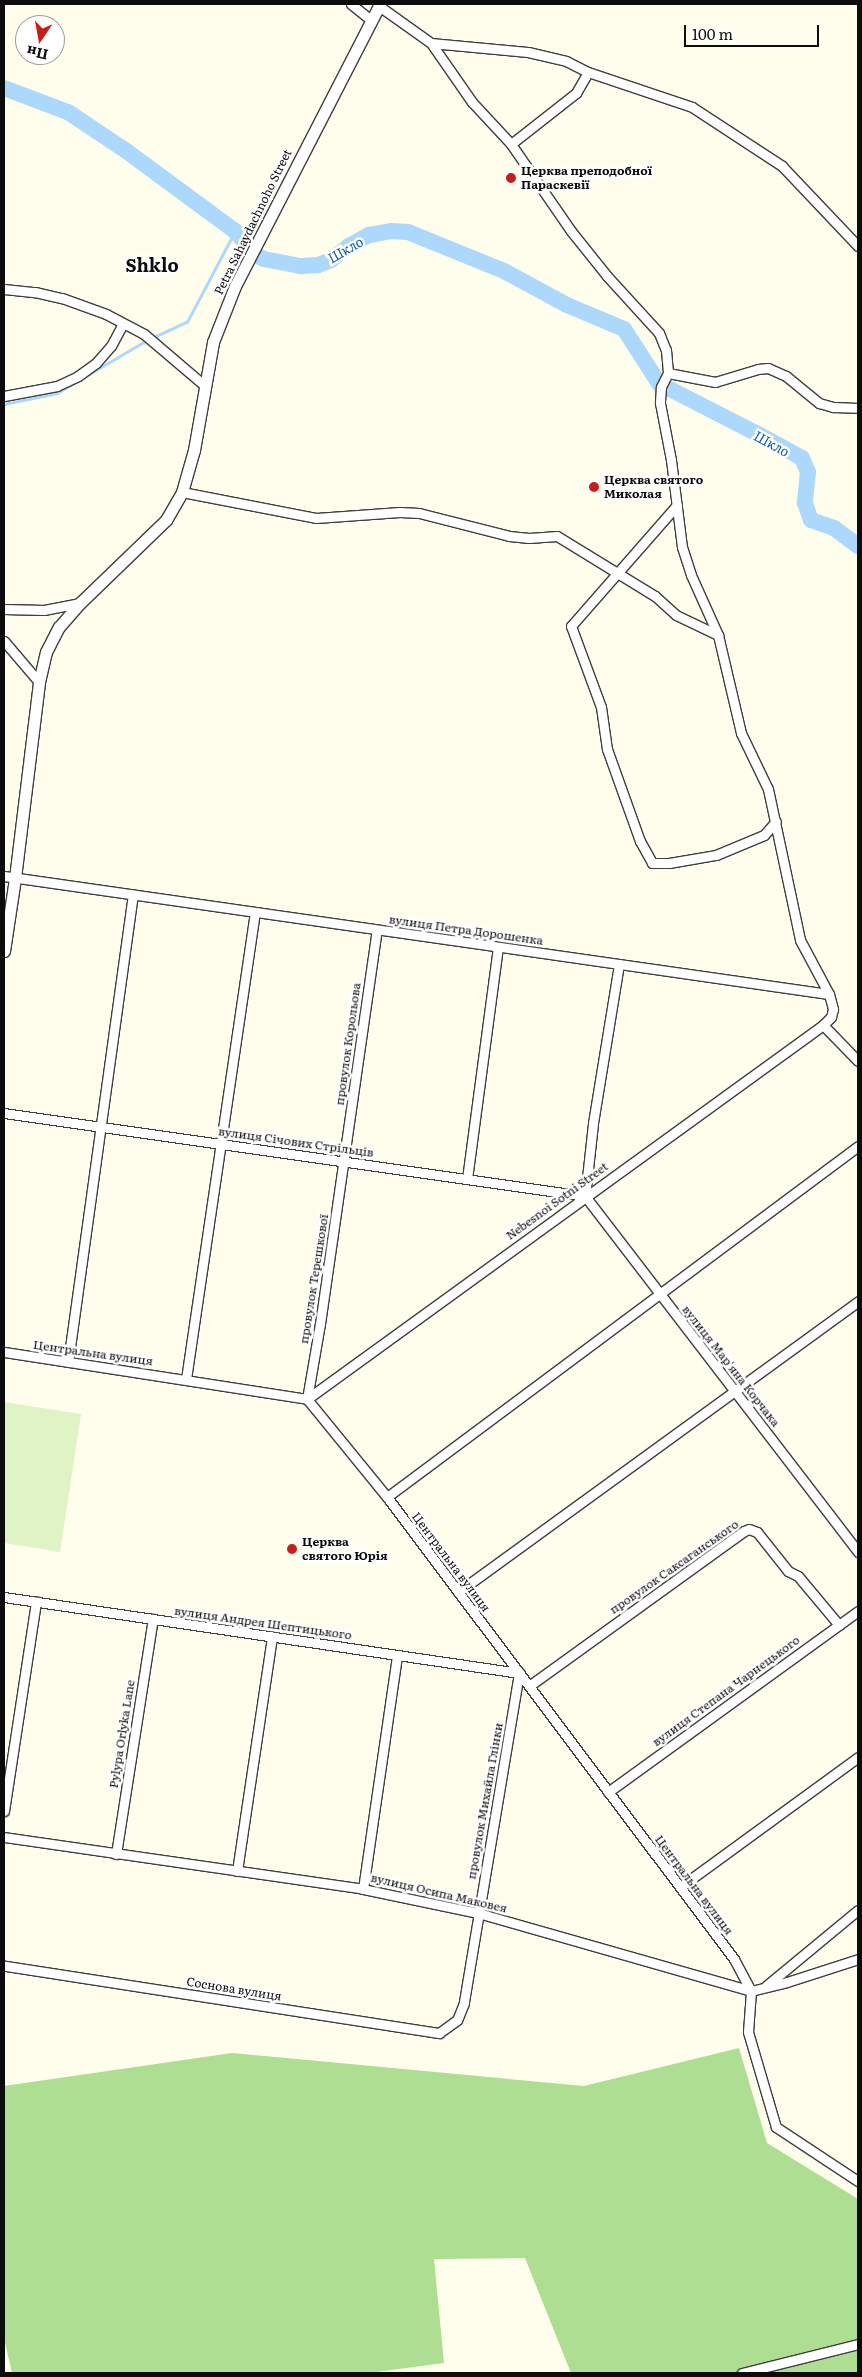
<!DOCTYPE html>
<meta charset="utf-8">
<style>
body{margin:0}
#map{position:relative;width:862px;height:2377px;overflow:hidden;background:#fffdec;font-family:Literata,serif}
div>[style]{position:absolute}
.forest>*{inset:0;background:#aede91}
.pitch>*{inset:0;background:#e0f3c5}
.stream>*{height:2.5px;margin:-1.25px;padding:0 1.25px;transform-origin:1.25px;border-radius:1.25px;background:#acd8fb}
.river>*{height:16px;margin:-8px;padding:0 8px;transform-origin:8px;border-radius:8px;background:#acd8fb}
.roads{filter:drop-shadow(1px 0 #3f3f3f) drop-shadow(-1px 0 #3f3f3f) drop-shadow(0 1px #3f3f3f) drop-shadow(0 -1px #3f3f3f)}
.minor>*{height:9px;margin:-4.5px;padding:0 4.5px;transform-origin:4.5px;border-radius:4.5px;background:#fff}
.tertiary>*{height:11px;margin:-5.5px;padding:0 5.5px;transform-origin:5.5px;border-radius:5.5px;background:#fff}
.dots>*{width:14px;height:14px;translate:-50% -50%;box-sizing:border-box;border:2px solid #fff;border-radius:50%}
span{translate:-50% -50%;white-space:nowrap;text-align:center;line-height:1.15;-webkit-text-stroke:5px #fff;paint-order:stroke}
.poi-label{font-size:12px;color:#0c0c0c;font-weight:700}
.left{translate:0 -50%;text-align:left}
.street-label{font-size:12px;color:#0c0c0c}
.water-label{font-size:14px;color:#0d5aa7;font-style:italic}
.district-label{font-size:18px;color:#0c0c0c;font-weight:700}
.frame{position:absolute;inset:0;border:5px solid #0c0c0c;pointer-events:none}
.north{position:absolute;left:15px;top:15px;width:50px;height:50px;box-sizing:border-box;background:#fff;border:1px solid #9e9e9e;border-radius:50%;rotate:192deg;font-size:14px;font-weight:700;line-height:20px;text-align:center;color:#0c0c0c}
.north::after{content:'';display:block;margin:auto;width:18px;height:22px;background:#c61e1b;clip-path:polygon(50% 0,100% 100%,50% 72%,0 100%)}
.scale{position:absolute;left:684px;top:25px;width:135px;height:22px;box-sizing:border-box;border:2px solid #0c0c0c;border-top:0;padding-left:6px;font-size:15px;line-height:18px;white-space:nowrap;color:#0c0c0c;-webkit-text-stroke:4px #fff;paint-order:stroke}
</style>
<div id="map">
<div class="forest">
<i style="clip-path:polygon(739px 2048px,767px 2143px,858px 2199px,858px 2373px,571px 2373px,525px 2258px,434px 2259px,444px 2363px,369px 2373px,12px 2373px,4px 2338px,4px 2086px,232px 2053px,584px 2086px)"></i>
</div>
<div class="pitch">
<i style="clip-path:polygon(4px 1402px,81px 1414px,60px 1552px,4px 1543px)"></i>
</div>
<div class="stream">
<i style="left:152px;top:338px;width:38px;rotate:-25deg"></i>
<i style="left:187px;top:322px;width:103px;rotate:-62.2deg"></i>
<i style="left:4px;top:404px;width:54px;rotate:-11.7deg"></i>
<i style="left:57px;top:393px;width:104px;rotate:-30.5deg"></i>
</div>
<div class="river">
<i style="left:4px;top:88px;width:68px;rotate:20.6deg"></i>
<i style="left:68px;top:112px;width:69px;rotate:33.7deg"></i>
<i style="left:125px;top:150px;width:137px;rotate:36.4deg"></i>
<i style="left:235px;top:231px;width:32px;rotate:49deg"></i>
<i style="left:256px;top:255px;width:9px;rotate:27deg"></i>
<i style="left:264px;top:259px;width:38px;rotate:11deg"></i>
<i style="left:301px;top:266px;width:17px;rotate:-3deg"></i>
<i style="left:318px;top:265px;width:14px;rotate:-21deg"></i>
<i style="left:331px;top:260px;width:23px;rotate:-38deg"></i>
<i style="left:349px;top:246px;width:23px;rotate:-29deg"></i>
<i style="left:369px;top:235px;width:22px;rotate:-10deg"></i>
<i style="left:391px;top:231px;width:17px;rotate:3deg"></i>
<i style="left:408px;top:232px;width:104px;rotate:22.1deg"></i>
<i style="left:504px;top:271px;width:72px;rotate:28.4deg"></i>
<i style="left:567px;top:305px;width:62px;rotate:22.8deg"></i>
<i style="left:624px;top:329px;width:67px;rotate:57.3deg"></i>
<i style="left:664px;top:386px;width:106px;rotate:27.1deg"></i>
<i style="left:758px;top:434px;width:50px;rotate:28.6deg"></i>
<i style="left:802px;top:458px;width:15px;rotate:67deg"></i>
<i style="left:808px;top:472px;width:31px;rotate:96deg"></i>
<i style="left:805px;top:503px;width:18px;rotate:71deg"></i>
<i style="left:811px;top:520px;width:24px;rotate:19deg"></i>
<i style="left:834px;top:528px;width:30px;rotate:37deg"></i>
</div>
<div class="roads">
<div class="minor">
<i style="left:351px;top:4px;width:26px;rotate:39deg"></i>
<i style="left:379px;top:6px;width:64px;rotate:35.4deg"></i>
<i style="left:431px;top:43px;width:72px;rotate:55.2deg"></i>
<i style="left:472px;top:102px;width:57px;rotate:47.1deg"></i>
<i style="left:511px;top:144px;width:106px;rotate:55.4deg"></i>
<i style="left:571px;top:231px;width:58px;rotate:51.3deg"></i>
<i style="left:607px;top:276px;width:77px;rotate:47.6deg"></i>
<i style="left:659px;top:333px;width:18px;rotate:68deg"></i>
<i style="left:666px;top:350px;width:23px;rotate:85deg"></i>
<i style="left:668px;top:373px;width:16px;rotate:117deg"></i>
<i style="left:661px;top:387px;width:16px;rotate:94deg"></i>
<i style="left:660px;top:403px;width:58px;rotate:79.1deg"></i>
<i style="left:671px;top:460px;width:88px;rotate:82.8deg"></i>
<i style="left:682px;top:547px;width:29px;rotate:72deg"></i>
<i style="left:691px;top:575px;width:66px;rotate:65.8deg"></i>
<i style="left:718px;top:635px;width:101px;rotate:76.8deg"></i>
<i style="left:741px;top:733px;width:62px;rotate:64.3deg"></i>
<i style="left:768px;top:789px;width:154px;rotate:78deg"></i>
<i style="left:800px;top:940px;width:61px;rotate:61.8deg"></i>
<i style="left:431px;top:43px;width:97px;rotate:5.3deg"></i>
<i style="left:528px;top:52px;width:39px;rotate:13deg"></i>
<i style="left:566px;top:61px;width:25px;rotate:27deg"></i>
<i style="left:588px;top:72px;width:110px;rotate:18.6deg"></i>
<i style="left:692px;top:107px;width:108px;rotate:33.2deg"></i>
<i style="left:782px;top:166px;width:110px;rotate:46.5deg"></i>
<i style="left:511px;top:144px;width:83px;rotate:-38.1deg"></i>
<i style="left:576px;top:93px;width:24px;rotate:-60deg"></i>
<i style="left:4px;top:289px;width:31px;rotate:6deg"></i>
<i style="left:35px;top:292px;width:28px;rotate:13deg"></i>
<i style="left:62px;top:298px;width:47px;rotate:20deg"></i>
<i style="left:106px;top:314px;width:43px;rotate:27.8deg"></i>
<i style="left:144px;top:334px;width:80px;rotate:40.4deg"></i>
<i style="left:668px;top:373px;width:48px;rotate:10.8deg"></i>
<i style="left:715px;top:382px;width:45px;rotate:-16.8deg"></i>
<i style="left:758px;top:369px;width:10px;rotate:-6deg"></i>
<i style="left:768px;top:368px;width:20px;rotate:24deg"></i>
<i style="left:786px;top:376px;width:43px;rotate:39.3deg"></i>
<i style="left:819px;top:403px;width:15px;rotate:16deg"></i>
<i style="left:833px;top:407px;width:25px;rotate:2deg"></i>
<i style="left:4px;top:396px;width:54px;rotate:-10.7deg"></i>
<i style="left:57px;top:386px;width:23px;rotate:-25deg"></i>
<i style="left:78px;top:376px;width:22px;rotate:-36deg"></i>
<i style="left:96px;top:363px;width:23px;rotate:-49deg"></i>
<i style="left:111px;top:346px;width:24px;rotate:-62deg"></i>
<i style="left:182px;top:492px;width:136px;rotate:11deg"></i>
<i style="left:316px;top:518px;width:84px;rotate:-4.1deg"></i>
<i style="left:400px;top:512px;width:19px;rotate:3deg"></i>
<i style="left:419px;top:513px;width:93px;rotate:14.3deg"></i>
<i style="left:509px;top:536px;width:20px;rotate:6deg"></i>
<i style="left:529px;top:538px;width:28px;rotate:-4deg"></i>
<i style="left:557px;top:536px;width:115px;rotate:31.5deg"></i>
<i style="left:655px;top:596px;width:28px;rotate:42deg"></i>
<i style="left:676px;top:615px;width:47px;rotate:25.5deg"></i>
<i style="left:677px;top:505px;width:161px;rotate:131.2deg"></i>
<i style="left:571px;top:626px;width:86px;rotate:69.7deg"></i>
<i style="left:601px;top:707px;width:42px;rotate:81.9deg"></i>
<i style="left:607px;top:749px;width:98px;rotate:70.3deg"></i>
<i style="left:640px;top:841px;width:25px;rotate:61deg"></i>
<i style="left:652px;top:863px;width:17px"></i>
<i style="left:669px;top:863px;width:48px;rotate:-9.7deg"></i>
<i style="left:716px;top:855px;width:52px;rotate:-22.6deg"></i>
<i style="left:764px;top:835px;width:18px;rotate:-49deg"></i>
<i style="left:4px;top:609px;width:40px;rotate:1.4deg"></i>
<i style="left:44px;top:610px;width:37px;rotate:-11deg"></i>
<i style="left:4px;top:641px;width:54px;rotate:49.5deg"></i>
<i style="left:4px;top:876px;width:833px;rotate:8.14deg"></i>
<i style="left:829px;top:994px;width:16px;rotate:75deg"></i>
<i style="left:833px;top:1009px;width:8px;rotate:104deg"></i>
<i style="left:831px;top:1017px;width:11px;rotate:135deg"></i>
<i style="left:823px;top:1025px;width:50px;rotate:45.8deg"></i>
<i style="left:4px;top:1113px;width:587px;rotate:8.13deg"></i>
<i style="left:467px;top:1179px;width:234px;rotate:-82.4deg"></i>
<i style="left:585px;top:1196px;width:449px;rotate:52.5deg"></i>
<i style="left:585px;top:1196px;width:73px;rotate:-83.7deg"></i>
<i style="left:593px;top:1123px;width:161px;rotate:-80.7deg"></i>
<i style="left:4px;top:1352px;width:307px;rotate:8.8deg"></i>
<i style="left:307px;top:1399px;width:127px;rotate:50.8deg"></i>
<i style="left:387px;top:1497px;width:578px;rotate:53.09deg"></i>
<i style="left:734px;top:1959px;width:36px;rotate:62deg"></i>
<i style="left:751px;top:1991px;width:41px;rotate:94.2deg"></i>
<i style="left:748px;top:2032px;width:99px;rotate:73.6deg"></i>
<i style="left:776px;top:2127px;width:98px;rotate:33.4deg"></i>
<i style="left:68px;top:1362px;width:472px;rotate:-82.1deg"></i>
<i style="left:186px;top:1379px;width:472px;rotate:-81.6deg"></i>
<i style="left:307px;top:1399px;width:637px;rotate:-35.93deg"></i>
<i style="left:307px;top:1399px;width:76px;rotate:-80.2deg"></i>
<i style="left:320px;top:1324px;width:398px;rotate:-81.8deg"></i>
<i style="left:387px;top:1497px;width:587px;rotate:-36.69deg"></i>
<i style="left:458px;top:1592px;width:495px;rotate:-36deg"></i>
<i style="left:4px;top:1597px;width:521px;rotate:8.39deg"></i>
<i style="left:519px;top:1673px;width:335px;rotate:99.5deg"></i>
<i style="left:464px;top:2003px;width:18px;rotate:112deg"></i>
<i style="left:457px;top:2020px;width:22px;rotate:144deg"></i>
<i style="left:439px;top:2033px;width:440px;rotate:-171.2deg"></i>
<i style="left:529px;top:1686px;width:265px;rotate:-35.8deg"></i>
<i style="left:744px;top:1531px;width:5px;rotate:-22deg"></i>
<i style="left:749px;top:1529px;width:9px;rotate:21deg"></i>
<i style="left:757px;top:1532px;width:50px;rotate:51.5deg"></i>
<i style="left:788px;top:1571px;width:11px;rotate:27deg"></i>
<i style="left:798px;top:1576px;width:64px;rotate:50.1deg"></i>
<i style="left:608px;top:1792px;width:309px;rotate:-35.9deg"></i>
<i style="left:4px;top:1811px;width:212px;rotate:-81.3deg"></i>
<i style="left:4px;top:1837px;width:363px;rotate:8.2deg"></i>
<i style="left:363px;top:1889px;width:117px;rotate:11.8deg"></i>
<i style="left:478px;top:1913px;width:284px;rotate:15.9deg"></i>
<i style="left:751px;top:1991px;width:37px;rotate:-14deg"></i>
<i style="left:787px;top:1982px;width:75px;rotate:-17.9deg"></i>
<i style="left:116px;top:1854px;width:238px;rotate:-81.1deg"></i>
<i style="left:237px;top:1871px;width:237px;rotate:-81.5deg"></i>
<i style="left:680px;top:1887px;width:220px;rotate:-36.1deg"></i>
<i style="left:363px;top:1889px;width:236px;rotate:-81.7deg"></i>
<i style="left:766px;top:1986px;width:119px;rotate:-39.6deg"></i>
<i style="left:742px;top:2373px;width:120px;rotate:-14deg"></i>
</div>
<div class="tertiary">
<i style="left:4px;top:951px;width:74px;rotate:-81.4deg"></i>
<i style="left:15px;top:878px;width:197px;rotate:-83deg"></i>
<i style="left:39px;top:682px;width:31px;rotate:-77deg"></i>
<i style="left:46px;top:652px;width:28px;rotate:-63deg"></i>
<i style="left:59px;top:627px;width:32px;rotate:-49deg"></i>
<i style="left:80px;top:603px;width:120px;rotate:-44deg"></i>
<i style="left:166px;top:520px;width:32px;rotate:-60deg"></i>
<i style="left:182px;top:492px;width:44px;rotate:-74.1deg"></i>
<i style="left:194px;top:450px;width:110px;rotate:-80deg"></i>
<i style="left:213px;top:342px;width:60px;rotate:-68.6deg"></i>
<i style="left:235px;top:286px;width:317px;rotate:-62.8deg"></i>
</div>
</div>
<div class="dots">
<i style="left:511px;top:178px;background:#c61e1b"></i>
<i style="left:594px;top:487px;background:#c61e1b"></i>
<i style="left:292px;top:1549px;background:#c61e1b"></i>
</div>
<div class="poi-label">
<span class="left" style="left:521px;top:178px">Церква преподобної<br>Параскевії</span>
<span class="left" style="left:604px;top:487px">Церква святого<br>Миколая</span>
<span class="left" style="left:302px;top:1549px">Церква<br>святого Юрія</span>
</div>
<div class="street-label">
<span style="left:253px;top:222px;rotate:-64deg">Petra Sahaydachnoho Street</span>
<span style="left:466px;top:930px;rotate:8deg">вулиця Петра Дорошенка</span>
<span style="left:348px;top:1044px;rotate:-82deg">провулок Корольова</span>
<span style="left:296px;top:1142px;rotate:8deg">вулиця Січових Стрільців</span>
<span style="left:557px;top:1201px;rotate:-36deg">Nebesnoi Sotni Street</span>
<span style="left:314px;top:1279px;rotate:-81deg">провулок Терешкової</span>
<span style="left:93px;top:1353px;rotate:8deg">Центральна вулиця</span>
<span style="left:731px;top:1366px;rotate:52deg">вулиця Мар'яна Корчака</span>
<span style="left:451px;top:1562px;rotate:53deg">Центральна вулиця</span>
<span style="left:674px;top:1567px;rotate:-35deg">провулок Саксаганського</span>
<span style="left:263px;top:1623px;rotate:8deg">вулиця Андрея Шептицького</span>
<span style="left:726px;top:1691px;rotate:-36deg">вулиця Степана Чарнецького</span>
<span style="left:122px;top:1734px;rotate:-81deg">Pylypa Orlyka Lane</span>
<span style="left:485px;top:1801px;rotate:-80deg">провулок Михайла Глінки</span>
<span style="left:694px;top:1885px;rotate:53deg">Центральна вулиця</span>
<span style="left:439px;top:1893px;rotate:13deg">вулиця Осипа Маковея</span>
<span style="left:234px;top:1989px;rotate:9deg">Соснова вулиця</span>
</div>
<div class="water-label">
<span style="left:345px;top:249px;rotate:-30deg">Шкло</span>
<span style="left:772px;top:443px;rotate:28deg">Шкло</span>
</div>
<div class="district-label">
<span style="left:152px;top:265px">Shklo</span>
</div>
<div class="frame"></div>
<div class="north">Пн</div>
<div class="scale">100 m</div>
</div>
